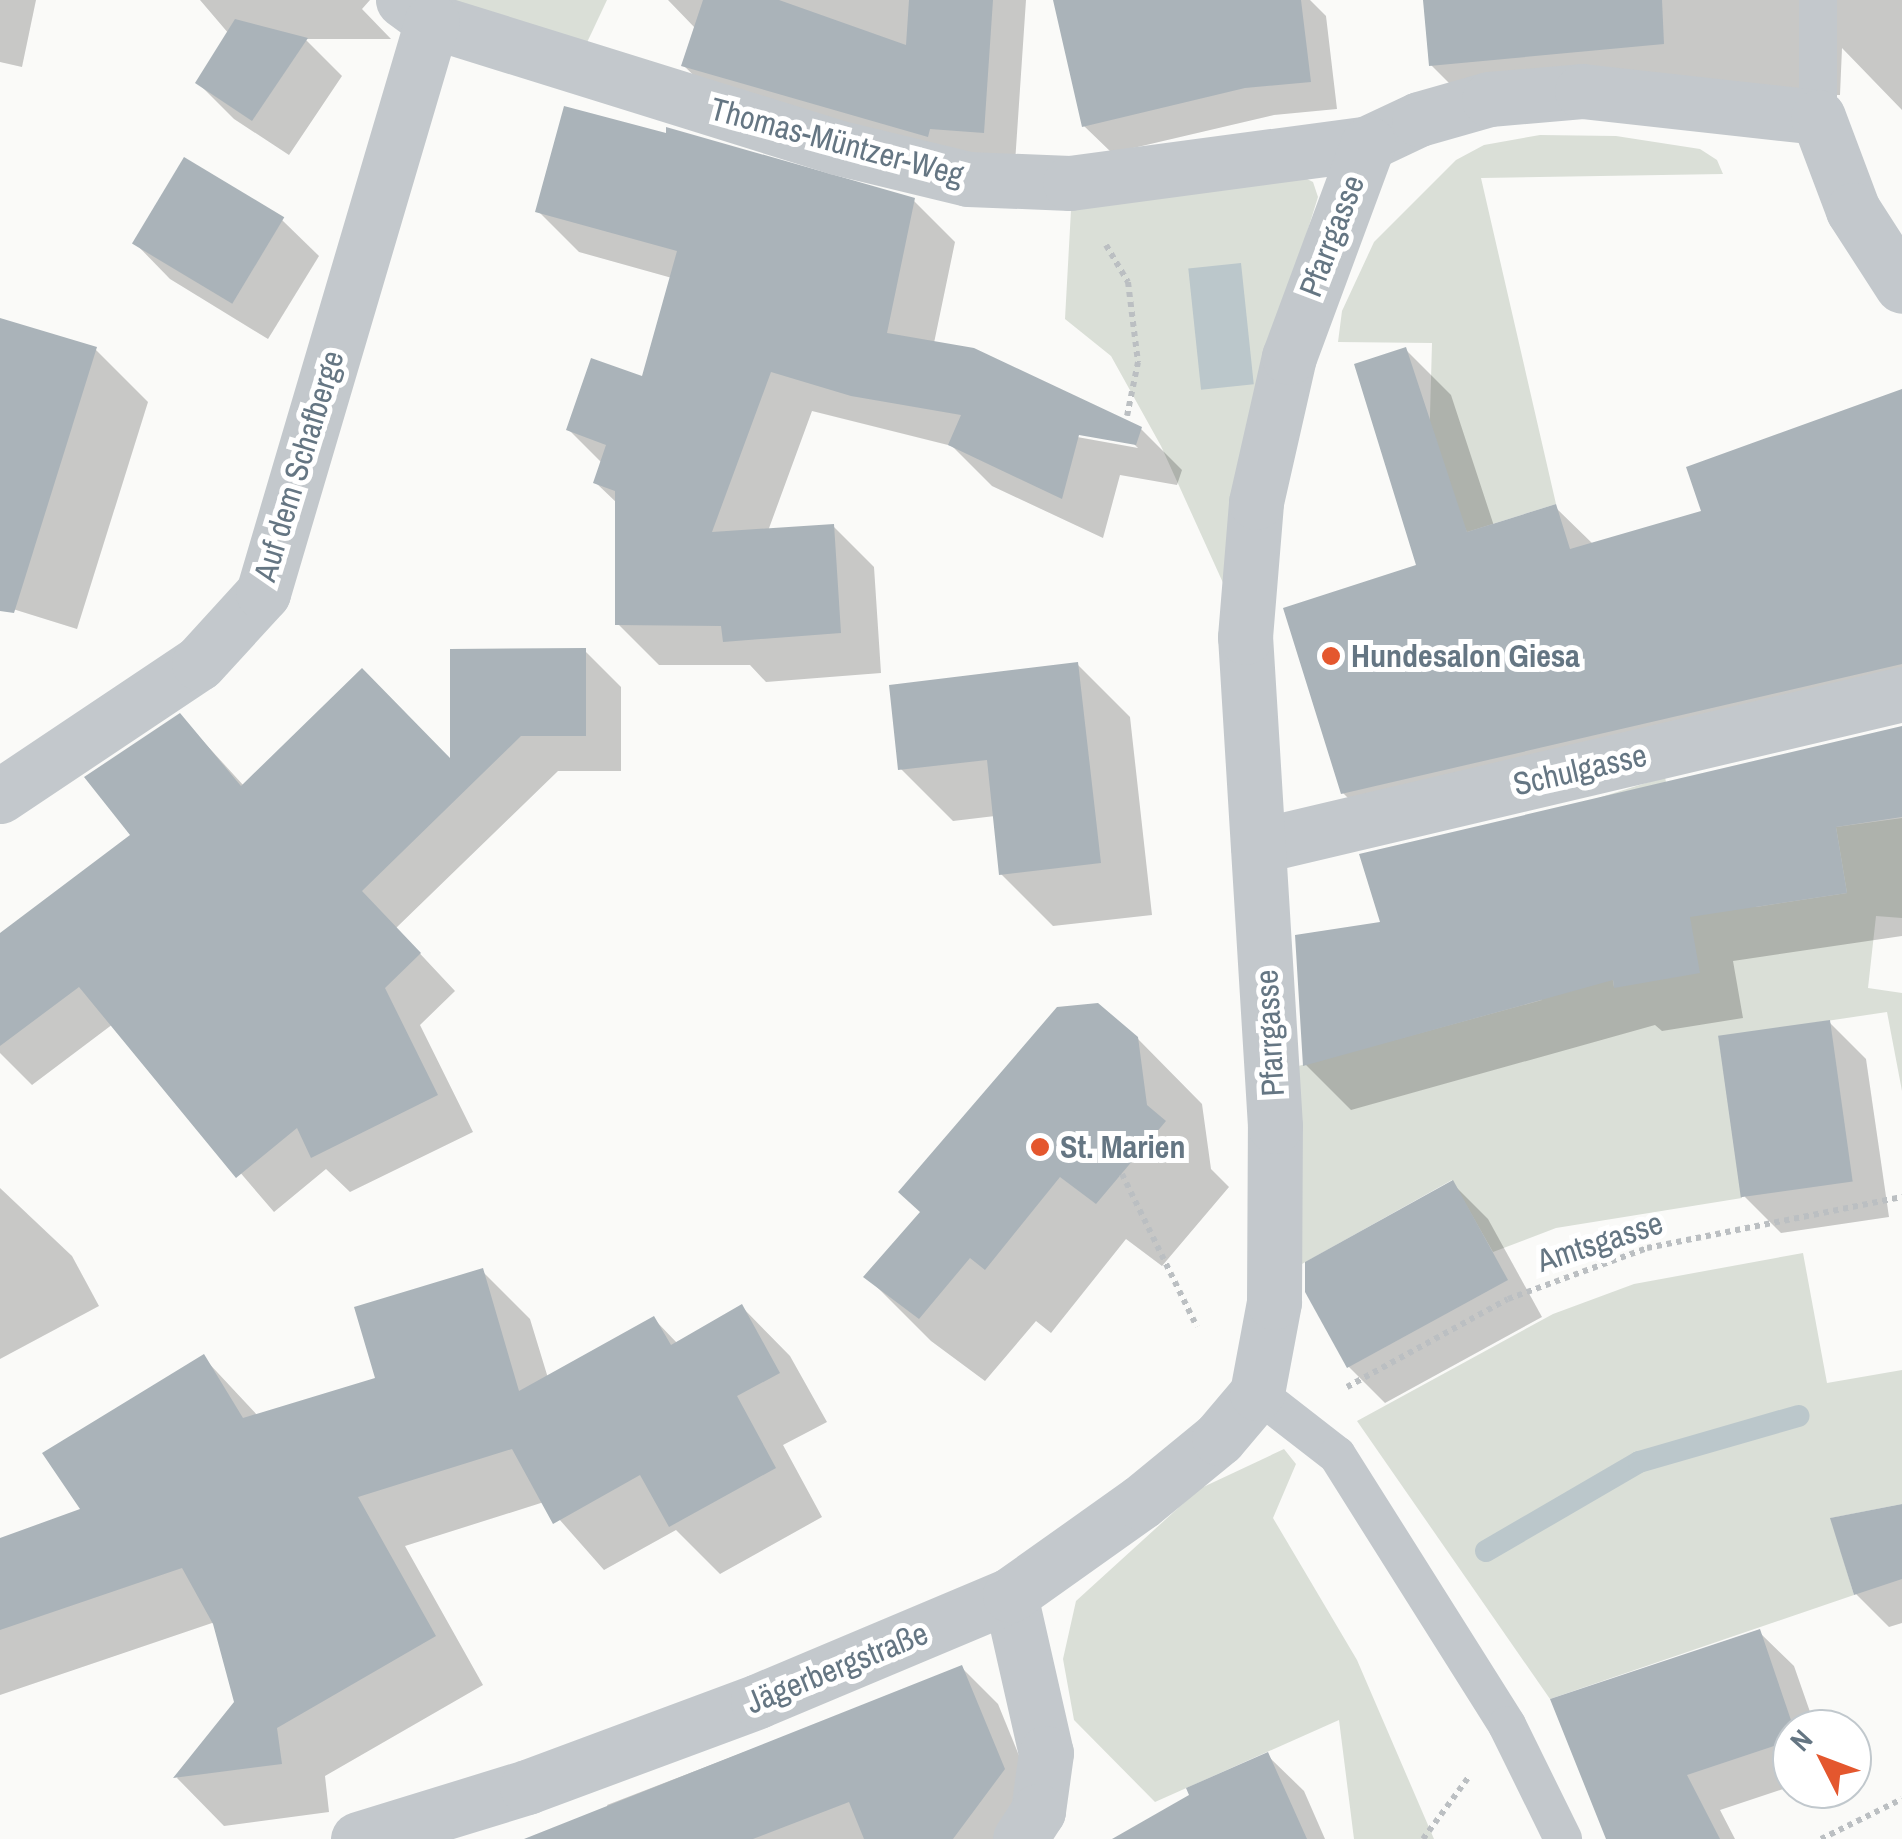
<!DOCTYPE html>
<meta charset="utf-8">
<style>
body{margin:0}
#map{position:relative;width:1902px;height:1839px;overflow:hidden;background:#fafaf8;font-family:"Archivo Narrow",sans-serif}
div>[style]{position:absolute}
.green>*{inset:0;background:#dadfd7}
.water>*{inset:0;background:#bbc7cb;transform-origin:0 0}
.shadow>*{inset:0;background:#0003}
.stream>*{height:22px;margin:-11px;padding:0 11px;transform-origin:11px;border-radius:11px;background:#bbc7cb}
.building>*{inset:0;background:#aab3b9;transform-origin:0 0}
.path>*{height:6px;margin-top:-3px;transform-origin:0;background:repeating-linear-gradient(90deg,#bbbfc2 0 5px,transparent 0 10px)}
.service>*{height:38px;margin:-19px;padding:0 19px;transform-origin:19px;border-radius:19px;background:#c3c8cc}
.minor>*{height:55px;margin:-27.5px;padding:0 27.5px;transform-origin:27.5px;border-radius:27.5px;background:#c3c8cc}
.dots>*{width:28px;height:28px;translate:-50% -50%;box-sizing:border-box;border:5px solid #fff;border-radius:50%}
span{translate:-50% -50%;white-space:nowrap;text-align:center;line-height:1.15;-webkit-text-stroke:10px #fff;paint-order:stroke}
.street-label{font-size:32px;color:#657683}
.poi-label{font-size:32px;color:#657683;font-weight:700}
.left{translate:0 -50%;text-align:left}
.north{position:absolute;left:1772px;top:1709px;width:100px;height:100px;box-sizing:border-box;background:#fff;border:2px solid #c1c8cd;border-radius:50%;rotate:312deg;font-size:28px;font-weight:700;line-height:40px;text-align:center;color:#657683}
.north::after{content:'';display:block;margin:auto;width:35px;height:45px;background:#e4572e;clip-path:polygon(50% 0,100% 100%,50% 72%,0 100%)}
</style>
<div id="map">
<div class="green">
<i style="clip-path:polygon(452px 0,607px 0,583px 51px)"></i>
<i style="clip-path:polygon(1540px 135px,1616px 136px,1700px 149px,1717px 160px,1723px 174px,1481px 178px,1556px 504px,1467px 532px,1429px 451px,1432px 343px,1338px 342px,1342px 311px,1374px 242px,1456px 160px,1484px 145px)"></i>
<i style="clip-path:polygon(1297px 174px,1313px 182px,1318px 197px,1281px 316px,1224px 585px,1161px 446px,1111px 356px,1065px 319px,1071px 210px)"></i>
<i style="clip-path:polygon(1665px 777px,1672px 814px,1597px 890px,1614px 987px,1683px 877px,1756px 907px,1847px 893px,1836px 827px,1902px 818px,1902px 918px,1876px 916px,1868px 988px,1902px 993px,1902px 1091px,1887px 1012px,1719px 1037px,1742px 1198px,1556px 1228px,1493px 1252px,1452px 1180px,1293px 1269px,1291px 1068px,1542px 1000px,1490px 832px)"></i>
<i style="clip-path:polygon(1803px 1253px,1827px 1383px,1902px 1370px,1902px 1504px,1831px 1518px,1854px 1595px,1550px 1699px,1357px 1421px,1553px 1314px,1634px 1284px)"></i>
<i style="clip-path:polygon(1284px 1449px,1296px 1464px,1273px 1518px,1357px 1660px,1434px 1839px,1354px 1839px,1339px 1720px,1155px 1802px,1074px 1720px,1063px 1659px,1076px 1601px,1199px 1489px)"></i>
</div>
<div class="water">
<i style="left:1241px;top:263px;width:122px;height:53px;rotate:84deg"></i>
</div>
<div class="shadow">
<i style="clip-path:polygon(0 0,36px 0,22px 67px,0 62px)"></i>
<i style="clip-path:polygon(200px 0,370px 0,362px 9px,391px 39px,305px 39px,342px 76px,289px 155px,234px 119px,198px 83px,229px 34px)"></i>
<i style="clip-path:polygon(668px 0,1026px 0,1015px 163px,715px 96px,683px 65px,696px 29px)"></i>
<i style="clip-path:polygon(1056px 0,1310px 0,1326px 16px,1337px 109px,1274px 115px,1112px 153px,1084px 126px)"></i>
<i style="clip-path:polygon(1426px 0,1902px 0,1902px 110px,1842px 48px,1840px 95px,1656px 94px,1476px 110px,1431px 65px)"></i>
<i style="clip-path:polygon(evenodd,914px 201px,955px 242px,934px 343px,1141px 429px,1182px 470px,1177px 485px,1120px 475px,1103px 538px,992px 486px,952px 446px,812px 411px,768px 531px,833px 526px,874px 567px,881px 673px,766px 682px,750px 665px,659px 665px,618px 624px,618px 504px,595px 482px,602px 463px,569px 430px,643px 379px,672px 278px,579px 252px,538px 211px,914px 201px,1067px 430px,1132px 442px,1138px 448px,1066px 435px,1067px 430px)"></i>
<i style="clip-path:polygon(282px 220px,319px 256px,268px 339px,170px 279px,134px 242px)"></i>
<i style="clip-path:polygon(0 320px,96px 350px,148px 402px,77px 629px,0 605px)"></i>
<i style="clip-path:polygon(1406px 350px,1451px 395px,1494px 526px,1555px 507px,1594px 545px,1704px 513px,1902px 392px,1902px 717px,1388px 838px,1343px 793px,1419px 567px)"></i>
<i style="clip-path:polygon(585px 651px,621px 687px,621px 771px,558px 771px,396px 928px,455px 991px,420px 1025px,473px 1132px,350px 1192px,326px 1169px,274px 1212px,113px 1024px,32px 1085px,0 1053px,0 936px,133px 836px,180px 716px,244px 786px,452px 763px)"></i>
<i style="clip-path:polygon(1078px 665px,1130px 717px,1152px 915px,1053px 926px,1001px 874px,995px 816px,953px 821px,901px 769px)"></i>
<i style="clip-path:polygon(1902px 729px,1902px 936px,1733px 961px,1743px 1018px,1662px 1031px,1655px 1025px,1351px 1110px,1306px 1065px,1384px 924px)"></i>
<i style="clip-path:polygon(1829px 1022px,1866px 1059px,1889px 1217px,1781px 1233px,1745px 1197px)"></i>
<i style="clip-path:polygon(1137px 1038px,1202px 1104px,1211px 1169px,1229px 1187px,1162px 1266px,1126px 1239px,1051px 1333px,1036px 1321px,985px 1381px,931px 1341px,867px 1277px)"></i>
<i style="clip-path:polygon(1452px 1183px,1488px 1219px,1542px 1317px,1385px 1403px,1349px 1367px,1308px 1292px)"></i>
<i style="clip-path:polygon(0 1188px,72px 1256px,99px 1306px,0 1359px)"></i>
<i style="clip-path:polygon(482px 1271px,530px 1319px,548px 1378px,654px 1319px,678px 1344px,742px 1307px,790px 1356px,827px 1422px,783px 1445px,822px 1517px,720px 1574px,676px 1530px,604px 1570px,544px 1502px,405px 1546px,483px 1685px,325px 1776px,329px 1812px,224px 1826px,177px 1778px,236px 1703px,215px 1622px,0 1695px,0 1539px,83px 1510px,203px 1357px,258px 1416px,378px 1380px)"></i>
<i style="clip-path:polygon(1902px 1506px,1902px 1623px,1889px 1627px,1856px 1594px)"></i>
<i style="clip-path:polygon(1759px 1632px,1794px 1666px,1816px 1729px,1792px 1729px,1792px 1786px,1720px 1810px,1735px 1839px,1608px 1839px,1554px 1700px)"></i>
<i style="clip-path:polygon(962px 1668px,998px 1704px,1040px 1807px,1016px 1839px,620px 1839px,607px 1805px)"></i>
<i style="clip-path:polygon(1267px 1755px,1304px 1791px,1325px 1839px,1117px 1839px)"></i>
</div>
<div class="stream">
<i style="left:1486px;top:1551px;width:177px;rotate:-30.2deg"></i>
<i style="left:1639px;top:1462px;width:166px;rotate:-16.1deg"></i>
</div>
<div class="building">
<i style="clip-path:polygon(703px 0,779px 0,906px 45px,909px 0,993px 0,984px 133px,930px 129px,928px 137px,681px 66px)"></i>
<i style="clip-path:polygon(1053px 0,1301px 0,1311px 82px,1245px 88px,1082px 127px)"></i>
<i style="clip-path:polygon(1423px 0,1662px 0,1664px 44px,1429px 66px)"></i>
<i style="clip-path:polygon(235px 19px,308px 38px,252px 121px,195px 83px)"></i>
<i style="clip-path:polygon(564px 106px,666px 133px,666px 127px,915px 198px,887px 333px,974px 348px,1142px 427px,1136px 445px,1079px 435px,1062px 499px,948px 445px,961px 415px,851px 396px,771px 372px,712px 532px,834px 524px,841px 633px,723px 642px,721px 626px,615px 625px,615px 491px,593px 483px,606px 445px,566px 430px,591px 358px,642px 376px,677px 251px,535px 212px)"></i>
<i style="left:184px;top:157px;width:117px;height:101px;rotate:31deg"></i>
<i style="clip-path:polygon(0 318px,97px 347px,14px 613px,0 611px)"></i>
<i style="clip-path:polygon(1406px 347px,1467px 532px,1556px 504px,1570px 549px,1701px 511px,1686px 467px,1902px 389px,1902px 664px,1341px 794px,1283px 608px,1416px 565px,1354px 364px)"></i>
<i style="clip-path:polygon(586px 648px,586px 736px,521px 736px,362px 891px,421px 953px,385px 988px,438px 1095px,311px 1158px,297px 1128px,236px 1178px,79px 987px,0 1046px,0 933px,130px 835px,84px 777px,180px 713px,241px 786px,362px 668px,450px 758px,450px 649px)"></i>
<i style="clip-path:polygon(1078px 662px,1101px 863px,999px 875px,987px 760px,898px 770px,889px 685px)"></i>
<i style="clip-path:polygon(1902px 726px,1902px 817px,1836px 827px,1847px 893px,1690px 917px,1700px 973px,1614px 988px,1613px 980px,1303px 1066px,1295px 935px,1380px 922px,1359px 854px)"></i>
<i style="clip-path:polygon(1098px 1003px,1138px 1037px,1147px 1105px,1166px 1121px,1096px 1204px,1060px 1177px,985px 1270px,970px 1258px,919px 1319px,863px 1277px,920px 1212px,898px 1192px,1057px 1007px)"></i>
<i style="left:1830px;top:1020px;width:163px;height:113px;rotate:82deg"></i>
<i style="clip-path:polygon(1453px 1180px,1508px 1280px,1347px 1368px,1305px 1292px,1305px 1262px)"></i>
<i style="clip-path:polygon(483px 1268px,519px 1391px,654px 1316px,671px 1345px,742px 1304px,780px 1373px,737px 1396px,776px 1468px,669px 1527px,640px 1475px,553px 1524px,512px 1449px,358px 1497px,436px 1636px,277px 1728px,282px 1764px,173px 1778px,234px 1702px,213px 1624px,182px 1568px,0 1630px,0 1538px,80px 1509px,42px 1453px,204px 1354px,243px 1418px,375px 1378px,354px 1307px)"></i>
<i style="clip-path:polygon(1902px 1504px,1902px 1579px,1854px 1595px,1830px 1518px)"></i>
<i style="clip-path:polygon(1760px 1629px,1794px 1729px,1792px 1740px,1687px 1775px,1720px 1839px,1606px 1839px,1550px 1699px)"></i>
<i style="clip-path:polygon(962px 1665px,1005px 1769px,953px 1839px,864px 1839px,849px 1802px,753px 1839px,524px 1839px)"></i>
<i style="clip-path:polygon(1268px 1752px,1307px 1839px,1112px 1839px,1189px 1795px,1186px 1788px)"></i>
</div>
<div class="path">
<i style="left:1106px;top:245px;width:43px;rotate:59.3deg"></i>
<i style="left:1128px;top:282px;width:81px;rotate:82.9deg"></i>
<i style="left:1138px;top:362px;width:55px;rotate:101.5deg"></i>
<i style="left:1122px;top:1174px;width:170px;rotate:63.9deg"></i>
<i style="left:1347px;top:1387px;width:183px;rotate:-28.7deg"></i>
<i style="left:1508px;top:1299px;width:148px;rotate:-20.1deg"></i>
<i style="left:1647px;top:1248px;width:260px;rotate:-11.3deg"></i>
<i style="left:1423px;top:1839px;width:76px;rotate:-53.6deg"></i>
<i style="left:1821px;top:1839px;width:90px;rotate:-26.3deg"></i>
</div>
<div class="service">
<i style="left:1818px;top:0;width:117px;rotate:90deg"></i>
<i style="left:1257px;top:1393px;width:101px;rotate:37.8deg"></i>
<i style="left:1337px;top:1455px;width:319px;rotate:57.8deg"></i>
<i style="left:1507px;top:1725px;width:127px;rotate:63.8deg"></i>
</div>
<div class="minor">
<i style="left:403px;top:0;width:36px;rotate:36deg"></i>
<i style="left:432px;top:21px;width:423px;rotate:17.3deg"></i>
<i style="left:836px;top:147px;width:136px;rotate:13.6deg"></i>
<i style="left:968px;top:179px;width:102px;rotate:2.2deg"></i>
<i style="left:1070px;top:183px;width:301px;rotate:-7.6deg"></i>
<i style="left:1368px;top:143px;width:56px;rotate:-25.2deg"></i>
<i style="left:1419px;top:119px;width:73px;rotate:-15.9deg"></i>
<i style="left:1489px;top:99px;width:93px;rotate:-4.9deg"></i>
<i style="left:1582px;top:91px;width:237px;rotate:6.3deg"></i>
<i style="left:1818px;top:117px;width:99px;rotate:69.4deg"></i>
<i style="left:1853px;top:210px;width:90px;rotate:57.2deg"></i>
<i style="left:0;top:796px;width:239px;rotate:-33.8deg"></i>
<i style="left:199px;top:663px;width:95px;rotate:-47.6deg"></i>
<i style="left:263px;top:593px;width:596px;rotate:-73.54deg"></i>
<i style="left:1258px;top:846px;width:662px;rotate:-13.28deg"></i>
<i style="left:1010px;top:1595px;width:162px;rotate:77.2deg"></i>
<i style="left:1046px;top:1753px;width:59px;rotate:97.9deg"></i>
<i style="left:1038px;top:1811px;width:33px;rotate:123deg"></i>
<i style="left:358px;top:1839px;width:177px;rotate:-17.1deg"></i>
<i style="left:527px;top:1787px;width:246px;rotate:-20.4deg"></i>
<i style="left:758px;top:1701px;width:273px;rotate:-22.8deg"></i>
<i style="left:1010px;top:1595px;width:161px;rotate:-35.4deg"></i>
<i style="left:1141px;top:1502px;width:101px;rotate:-39.4deg"></i>
<i style="left:1219px;top:1438px;width:59px;rotate:-49.8deg"></i>
<i style="left:1257px;top:1393px;width:93px;rotate:-79.4deg"></i>
<i style="left:1274px;top:1302px;width:176px;rotate:-89.7deg"></i>
<i style="left:1275px;top:1126px;width:490px;rotate:-93.5deg"></i>
<i style="left:1245px;top:637px;width:135px;rotate:-85.3deg"></i>
<i style="left:1256px;top:502px;width:149px;rotate:-77.2deg"></i>
<i style="left:1289px;top:357px;width:228px;rotate:-69.7deg"></i>
</div>
<div class="dots">
<i style="left:1331px;top:656px;background:#e4572e"></i>
<i style="left:1040px;top:1147px;background:#e4572e"></i>
</div>
<div class="street-label">
<span style="left:837px;top:142px;rotate:15deg">Thomas-Müntzer-Weg</span>
<span style="left:1332px;top:236px;rotate:-69deg">Pfarrgasse</span>
<span style="left:299px;top:466px;rotate:-73deg">Auf dem Schafberge</span>
<span style="left:1580px;top:770px;rotate:-13deg">Schulgasse</span>
<span style="left:1270px;top:1033px;rotate:-93deg">Pfarrgasse</span>
<span style="left:1600px;top:1242px;rotate:-18deg">Amtsgasse</span>
<span style="left:837px;top:1668px;rotate:-22deg">Jägerbergstraße</span>
</div>
<div class="poi-label">
<span class="left" style="left:1351px;top:656px">Hundesalon Giesa</span>
<span class="left" style="left:1060px;top:1147px">St. Marien</span>
</div>
<div class="north">N</div>
</div>
